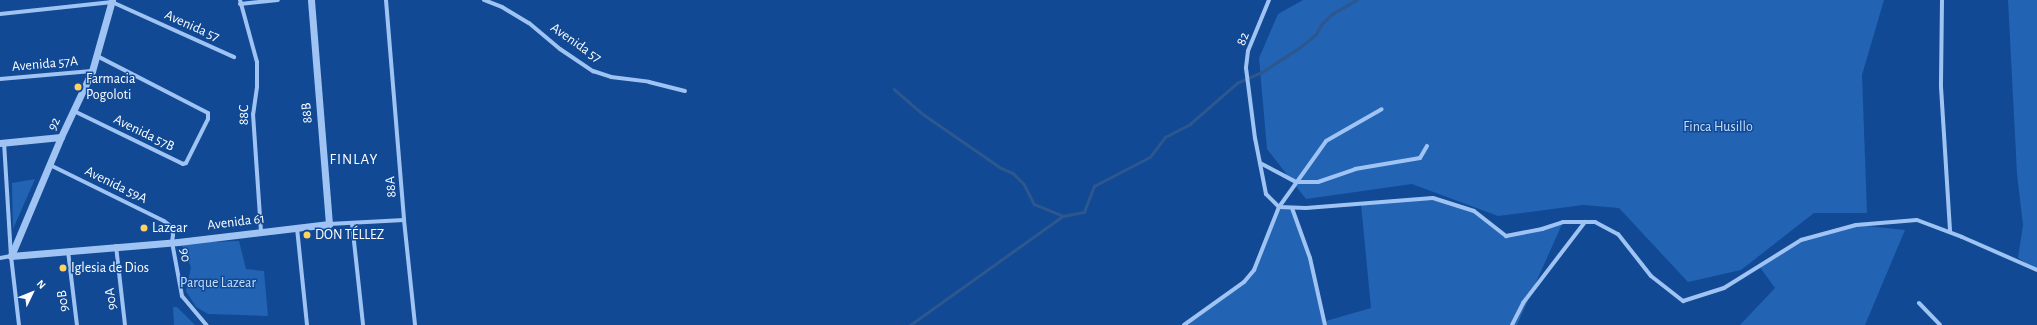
<!DOCTYPE html>
<meta charset="utf-8">
<style>
body{margin:0}
#map{position:relative;width:2037px;height:325px;overflow:hidden;background:#114994;font-family:"Alegreya Sans",sans-serif}
div>[style]{position:absolute}
.green>*{inset:0;background:#2263b3}
.stream>*{height:2.5px;margin:-1.25px;padding:0 1.25px;transform-origin:1.25px;border-radius:1.25px;background:#2d578e}
.minor>*{height:4px;margin:-2px;padding:0 2px;transform-origin:2px;border-radius:2px;background:#9fc4f3}
.tertiary>*{height:7px;margin:-3.5px;padding:0 3.5px;transform-origin:3.5px;border-radius:3.5px;background:#9fc4f3}
.dots>*{width:11px;height:11px;translate:-50% -50%;box-sizing:border-box;border:2px solid #114994;border-radius:50%}
span{translate:-50% -50%;white-space:nowrap;text-align:center;line-height:1.15;-webkit-text-stroke:3px #114994;paint-order:stroke}
.street-label{font-size:14px;color:#fff}
.poi-label{font-size:14px;color:#fff}
.left{translate:0 -50%;text-align:left}
.park-label{font-size:14px;color:#c6dffd}
.neighbourhood-label{font-size:15px;color:#fff;letter-spacing:1px}
.north{position:absolute;left:12px;top:273px;width:40px;height:40px;-webkit-text-stroke:3px #114994;paint-order:stroke;rotate:47deg;font-size:11px;font-weight:700;line-height:16px;text-align:center;color:#fff}
.north::after{content:'';display:block;margin:auto;width:14px;height:18px;background:#fff;clip-path:polygon(50% 0,100% 100%,50% 72%,0 100%)}
</style>
<div id="map">
<div class="green">
<i style="clip-path:polygon(1303px 0,1884px 0,1862px 75px,1867px 213px,1814px 213px,1741px 270px,1688px 282px,1619px 208px,1583px 205px,1498px 216px,1412px 184px,1306px 199px,1267px 149px,1259px 58px,1278px 14px)"></i>
<i style="clip-path:polygon(2008px 0,2037px 0,2037px 270px,2018px 258px,2023px 225px,2017px 174px)"></i>
<i style="clip-path:polygon(35px 179px,13px 229px,12px 183px)"></i>
<i style="clip-path:polygon(1433px 198px,1474px 211px,1506px 236px,1563px 222px,1517px 325px,1184px 325px,1244px 282px,1254px 270px,1279px 207px,1292px 208px,1310px 258px,1326px 321px,1371px 308px,1361px 204px)"></i>
<i style="clip-path:polygon(1856px 225px,1905px 230px,1865px 325px,1740px 325px,1775px 288px,1759px 266px,1801px 240px)"></i>
<i style="clip-path:polygon(239px 241px,246px 269px,264px 271px,268px 316px,208px 314px,196px 307px,186px 291px,191px 267px,181px 243px)"></i>
<i style="clip-path:polygon(173px 307px,177px 307px,195px 325px,174px 325px)"></i>
</div>
<div class="stream">
<i style="left:894px;top:89px;width:38px;rotate:41deg"></i>
<i style="left:923px;top:114px;width:95px;rotate:34.7deg"></i>
<i style="left:1001px;top:168px;width:13px;rotate:23deg"></i>
<i style="left:1013px;top:173px;width:16px;rotate:45deg"></i>
<i style="left:1024px;top:184px;width:22px;rotate:63deg"></i>
<i style="left:1034px;top:204px;width:31px;rotate:22deg"></i>
<i style="left:910px;top:325px;width:188px;rotate:-35.5deg"></i>
<i style="left:1063px;top:216px;width:21px;rotate:-11deg"></i>
<i style="left:1084px;top:212px;width:28px;rotate:-69deg"></i>
<i style="left:1094px;top:186px;width:63px;rotate:-27.4deg"></i>
<i style="left:1150px;top:157px;width:25px;rotate:-53deg"></i>
<i style="left:1165px;top:137px;width:28px;rotate:-27deg"></i>
<i style="left:1190px;top:124px;width:62px;rotate:-41.1deg"></i>
<i style="left:1237px;top:83px;width:27px;rotate:-24deg"></i>
<i style="left:1262px;top:72px;width:44px;rotate:-33deg"></i>
<i style="left:1299px;top:48px;width:22px;rotate:-39deg"></i>
<i style="left:1316px;top:34px;width:10px;rotate:-61deg"></i>
<i style="left:1321px;top:25px;width:16px;rotate:-45deg"></i>
<i style="left:1332px;top:14px;width:28px;rotate:-30deg"></i>
</div>
<div class="minor">
<i style="left:240px;top:0;width:64px;rotate:74.7deg"></i>
<i style="left:257px;top:62px;width:25px;rotate:90deg"></i>
<i style="left:257px;top:87px;width:27px;rotate:98deg"></i>
<i style="left:253px;top:114px;width:118px;rotate:86.1deg"></i>
<i style="left:386px;top:0;width:221px;rotate:85.3deg"></i>
<i style="left:404px;top:220px;width:106px;rotate:84deg"></i>
<i style="left:484px;top:0;width:19px;rotate:21deg"></i>
<i style="left:502px;top:7px;width:31px;rotate:31deg"></i>
<i style="left:529px;top:23px;width:40px;rotate:40deg"></i>
<i style="left:560px;top:49px;width:40px;rotate:34deg"></i>
<i style="left:593px;top:71px;width:19px;rotate:18deg"></i>
<i style="left:611px;top:77px;width:38px;rotate:7deg"></i>
<i style="left:649px;top:82px;width:37px;rotate:14deg"></i>
<i style="left:1269px;top:0;width:55px;rotate:112.4deg"></i>
<i style="left:1248px;top:51px;width:17px;rotate:97deg"></i>
<i style="left:1246px;top:68px;width:71px;rotate:82.7deg"></i>
<i style="left:1255px;top:138px;width:57px;rotate:78.9deg"></i>
<i style="left:1266px;top:194px;width:18px;rotate:45deg"></i>
<i style="left:1279px;top:207px;width:27px;rotate:2deg"></i>
<i style="left:1306px;top:208px;width:127px;rotate:-4.5deg"></i>
<i style="left:1433px;top:198px;width:43px;rotate:17.6deg"></i>
<i style="left:1474px;top:211px;width:41px;rotate:38deg"></i>
<i style="left:1506px;top:236px;width:37px;rotate:-11deg"></i>
<i style="left:1542px;top:229px;width:22px;rotate:-18deg"></i>
<i style="left:1563px;top:222px;width:32px"></i>
<i style="left:1595px;top:222px;width:26px;rotate:28deg"></i>
<i style="left:1618px;top:234px;width:53px;rotate:51.8deg"></i>
<i style="left:1651px;top:276px;width:41px;rotate:38deg"></i>
<i style="left:1683px;top:301px;width:43px;rotate:-17.6deg"></i>
<i style="left:1724px;top:288px;width:91px;rotate:-31.9deg"></i>
<i style="left:1801px;top:240px;width:57px;rotate:-15.3deg"></i>
<i style="left:1856px;top:225px;width:61px;rotate:-4.7deg"></i>
<i style="left:1917px;top:220px;width:48px;rotate:20.7deg"></i>
<i style="left:1962px;top:237px;width:82px;rotate:23.7deg"></i>
<i style="left:1942px;top:0;width:87px;rotate:90.7deg"></i>
<i style="left:1941px;top:87px;width:145px;rotate:86.4deg"></i>
<i style="left:240px;top:4px;width:38px;rotate:-6deg"></i>
<i style="left:0;top:14px;width:113px;rotate:-6.1deg"></i>
<i style="left:112px;top:2px;width:134px;rotate:24.3deg"></i>
<i style="left:0;top:79px;width:92px;rotate:-5deg"></i>
<i style="left:74px;top:111px;width:121px;rotate:25.9deg"></i>
<i style="left:183px;top:164px;width:3px;rotate:-18deg"></i>
<i style="left:186px;top:163px;width:49px;rotate:-63.4deg"></i>
<i style="left:208px;top:119px;width:6px;rotate:-90deg"></i>
<i style="left:208px;top:113px;width:125px;rotate:-152.8deg"></i>
<i style="left:4px;top:142px;width:114px;rotate:86.5deg"></i>
<i style="left:11px;top:256px;width:69px;rotate:83.4deg"></i>
<i style="left:1260px;top:163px;width:41px;rotate:27.8deg"></i>
<i style="left:1296px;top:182px;width:22px"></i>
<i style="left:1318px;top:182px;width:39px;rotate:-19deg"></i>
<i style="left:1355px;top:169px;width:66px;rotate:-9.6deg"></i>
<i style="left:1420px;top:158px;width:14px;rotate:-60deg"></i>
<i style="left:50px;top:165px;width:127px;rotate:26.2deg"></i>
<i style="left:164px;top:221px;width:10px;rotate:37deg"></i>
<i style="left:172px;top:227px;width:8px;rotate:83deg"></i>
<i style="left:173px;top:235px;width:7px;rotate:98deg"></i>
<i style="left:172px;top:242px;width:55px;rotate:79.5deg"></i>
<i style="left:182px;top:296px;width:38px;rotate:50deg"></i>
<i style="left:1292px;top:208px;width:53px;rotate:70.2deg"></i>
<i style="left:1310px;top:258px;width:69px;rotate:77.4deg"></i>
<i style="left:352px;top:223px;width:103px;rotate:83.8deg"></i>
<i style="left:329px;top:224px;width:75px;rotate:-3.1deg"></i>
<i style="left:297px;top:228px;width:98px;rotate:84.1deg"></i>
<i style="left:116px;top:246px;width:80px;rotate:83.5deg"></i>
<i style="left:68px;top:251px;width:75px;rotate:83.1deg"></i>
<i style="left:0;top:258px;width:11px;rotate:-10deg"></i>
<i style="left:1919px;top:303px;width:30px;rotate:46deg"></i>
<i style="left:1184px;top:325px;width:74px;rotate:-35.6deg"></i>
<i style="left:1244px;top:282px;width:16px;rotate:-50deg"></i>
<i style="left:1254px;top:270px;width:68px;rotate:-68.4deg"></i>
<i style="left:1279px;top:207px;width:81px;rotate:-54.5deg"></i>
<i style="left:1326px;top:141px;width:64px;rotate:-29.7deg"></i>
<i style="left:1512px;top:325px;width:25px;rotate:-63deg"></i>
<i style="left:1523px;top:303px;width:102px;rotate:-52.6deg"></i>
</div>
<div class="tertiary">
<i style="left:112px;top:0;width:74px;rotate:105.7deg"></i>
<i style="left:92px;top:71px;width:73px;rotate:115.2deg"></i>
<i style="left:61px;top:137px;width:129px;rotate:112.8deg"></i>
<i style="left:11px;top:256px;width:168px;rotate:-4.8deg"></i>
<i style="left:178px;top:242px;width:152px;rotate:-6.8deg"></i>
<i style="left:329px;top:224px;width:225px;rotate:-94.6deg"></i>
<i style="left:0;top:143px;width:61px;rotate:-5.6deg"></i>
</div>
<div class="dots">
<i style="left:78px;top:87px;background:#ffd261"></i>
<i style="left:144px;top:228px;background:#ffd261"></i>
<i style="left:307px;top:235px;background:#ffd261"></i>
<i style="left:63px;top:268px;background:#ffd261"></i>
</div>
<div class="street-label">
<span style="left:192px;top:26px;rotate:24deg">Avenida 57</span>
<span style="left:1243px;top:39px;rotate:-69deg">82</span>
<span style="left:576px;top:43px;rotate:35deg">Avenida 57</span>
<span style="left:45px;top:64px;rotate:-5deg">Avenida 57A</span>
<span style="left:307px;top:113px;rotate:-95deg">88B</span>
<span style="left:244px;top:115px;rotate:-89deg">88C</span>
<span style="left:54px;top:124px;rotate:-64deg">92</span>
<span style="left:144px;top:133px;rotate:26deg">Avenida 57B</span>
<span style="left:116px;top:185px;rotate:26deg">Avenida 59A</span>
<span style="left:391px;top:187px;rotate:-95deg">88A</span>
<span style="left:236px;top:222px;rotate:-7deg">Avenida 61</span>
<span style="left:185px;top:255px;rotate:81deg">90</span>
<span style="left:111px;top:299px;rotate:-97deg">90A</span>
<span style="left:63px;top:301px;rotate:-97deg">90B</span>
</div>
<div class="poi-label">
<span class="left" style="left:86px;top:87px">Farmacia<br>Pogoloti</span>
<span class="left" style="left:152px;top:228px">Lazear</span>
<span class="left" style="left:315px;top:235px">DON TÉLLEZ</span>
<span class="left" style="left:71px;top:268px">Iglesia de Dios</span>
</div>
<div class="park-label">
<span style="left:1718px;top:127px">Finca Husillo</span>
<span style="left:218px;top:283px">Parque Lazear</span>
</div>
<div class="neighbourhood-label">
<span style="left:354px;top:160px">FINLAY</span>
</div>
<div class="north">N</div>
</div>
